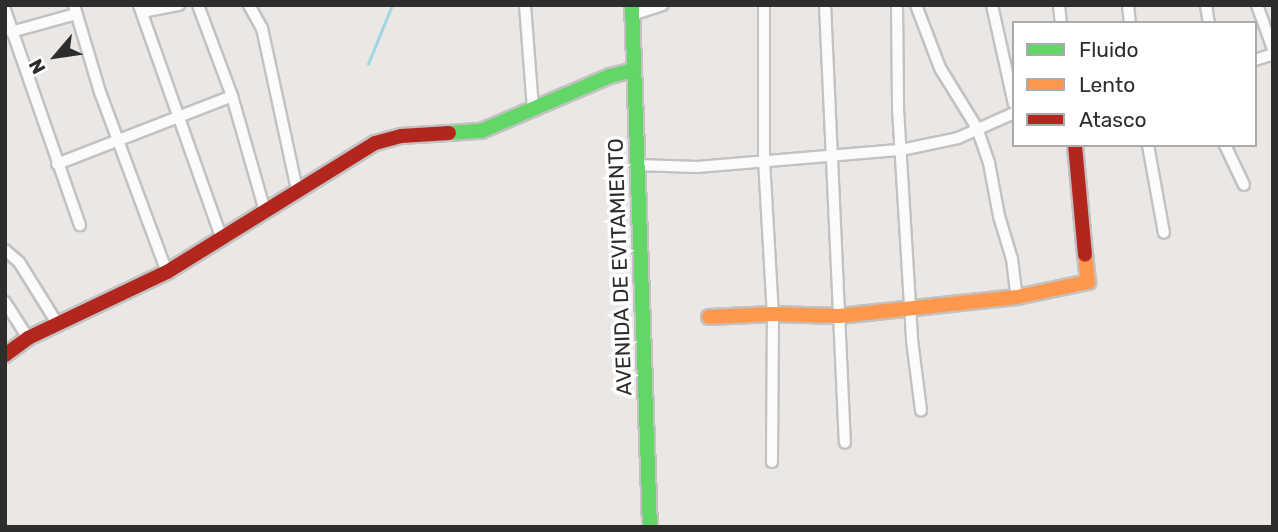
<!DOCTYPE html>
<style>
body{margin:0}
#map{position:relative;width:1278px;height:532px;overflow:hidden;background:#eae7e4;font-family:Rubik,sans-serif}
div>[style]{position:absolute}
.stream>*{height:2.5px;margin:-1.25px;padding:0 1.25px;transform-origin:1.25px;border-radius:1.25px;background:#9ed8e5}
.roads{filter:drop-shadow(2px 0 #c3c2c2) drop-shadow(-2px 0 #c3c2c2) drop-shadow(0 2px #c3c2c2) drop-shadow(0 -2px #c3c2c2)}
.street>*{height:10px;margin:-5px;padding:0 5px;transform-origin:5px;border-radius:5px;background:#fcfbfb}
.fast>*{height:14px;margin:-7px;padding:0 7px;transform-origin:7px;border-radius:7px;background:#63d668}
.slow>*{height:14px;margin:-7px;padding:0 7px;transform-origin:7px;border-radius:7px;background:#ff974d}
.jam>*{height:14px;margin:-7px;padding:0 7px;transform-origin:7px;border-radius:7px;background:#b3261e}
span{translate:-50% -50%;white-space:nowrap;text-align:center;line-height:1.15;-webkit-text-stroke:7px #fff;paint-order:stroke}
.street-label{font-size:21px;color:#2d2d2d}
.frame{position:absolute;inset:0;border:7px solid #2d2d2d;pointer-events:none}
.legend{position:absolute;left:1012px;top:21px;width:245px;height:126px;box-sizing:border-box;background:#fff;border:2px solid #ababab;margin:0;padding:9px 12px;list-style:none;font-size:21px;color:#2d2d2d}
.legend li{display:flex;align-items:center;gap:14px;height:35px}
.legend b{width:35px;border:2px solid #ababab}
.north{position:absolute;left:21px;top:21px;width:70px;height:70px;-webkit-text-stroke:5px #fff;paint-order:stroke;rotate:241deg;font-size:19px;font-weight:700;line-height:28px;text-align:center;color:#2d2d2d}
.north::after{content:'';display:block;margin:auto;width:24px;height:32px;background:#2d2d2d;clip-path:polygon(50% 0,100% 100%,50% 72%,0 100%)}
</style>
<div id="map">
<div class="stream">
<i style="left:368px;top:64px;width:64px;rotate:-67.9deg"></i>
</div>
<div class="roads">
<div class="street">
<i style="left:74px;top:5px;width:91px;rotate:73.4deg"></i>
<i style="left:100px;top:92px;width:192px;rotate:69.6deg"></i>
<i style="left:139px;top:5px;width:249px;rotate:70.5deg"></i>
<i style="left:198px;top:5px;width:97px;rotate:69.5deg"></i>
<i style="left:232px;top:96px;width:120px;rotate:74deg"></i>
<i style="left:249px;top:5px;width:26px;rotate:61deg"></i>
<i style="left:262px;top:28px;width:166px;rotate:77.8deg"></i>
<i style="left:525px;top:5px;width:104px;rotate:85.6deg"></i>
<i style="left:764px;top:5px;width:155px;rotate:90deg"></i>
<i style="left:764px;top:160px;width:154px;rotate:86.7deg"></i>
<i style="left:773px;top:314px;width:148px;rotate:90.4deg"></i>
<i style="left:825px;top:5px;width:438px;rotate:87.4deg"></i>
<i style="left:897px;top:5px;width:104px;rotate:89.4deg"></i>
<i style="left:898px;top:109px;width:231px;rotate:86.5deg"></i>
<i style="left:912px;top:340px;width:71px;rotate:82.7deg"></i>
<i style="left:916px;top:5px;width:67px;rotate:69.1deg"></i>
<i style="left:940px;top:68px;width:70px;rotate:58.3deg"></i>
<i style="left:977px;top:128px;width:37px;rotate:71deg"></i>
<i style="left:989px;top:163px;width:54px;rotate:79.3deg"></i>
<i style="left:999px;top:216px;width:45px;rotate:73.2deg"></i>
<i style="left:1012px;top:259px;width:38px;rotate:83deg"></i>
<i style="left:992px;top:5px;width:101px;rotate:77.5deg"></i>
<i style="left:1059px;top:5px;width:18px;rotate:84deg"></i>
<i style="left:1128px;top:5px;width:18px;rotate:84deg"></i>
<i style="left:1206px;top:5px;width:18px;rotate:81deg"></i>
<i style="left:1257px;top:5px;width:47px;rotate:70deg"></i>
<i style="left:5px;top:10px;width:228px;rotate:70.8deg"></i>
<i style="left:142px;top:12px;width:38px;rotate:-11deg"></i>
<i style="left:632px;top:15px;width:32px;rotate:-18deg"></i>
<i style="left:11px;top:32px;width:67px;rotate:-15.5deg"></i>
<i style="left:1255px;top:60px;width:19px;rotate:-18deg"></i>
<i style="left:1148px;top:145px;width:89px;rotate:79.7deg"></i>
<i style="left:1225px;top:145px;width:44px;rotate:64.6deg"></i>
<i style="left:57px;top:164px;width:188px;rotate:-21.2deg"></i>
<i style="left:637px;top:165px;width:60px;rotate:1.9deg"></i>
<i style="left:697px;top:167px;width:205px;rotate:-4.8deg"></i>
<i style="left:901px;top:150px;width:58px;rotate:-11.9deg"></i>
<i style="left:958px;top:138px;width:61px;rotate:-24.1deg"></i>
<i style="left:5px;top:250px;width:18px;rotate:41deg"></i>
<i style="left:19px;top:262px;width:72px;rotate:58.1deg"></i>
<i style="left:5px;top:302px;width:43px;rotate:57.4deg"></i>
</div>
<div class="fast">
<i style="left:632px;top:5px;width:522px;rotate:88.03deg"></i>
<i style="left:449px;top:133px;width:32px;rotate:-4deg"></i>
<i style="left:481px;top:131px;width:140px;rotate:-23.1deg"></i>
<i style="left:610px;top:76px;width:25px;rotate:-14deg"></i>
</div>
<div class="slow">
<i style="left:709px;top:317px;width:64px;rotate:-2.7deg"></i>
<i style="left:773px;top:314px;width:66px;rotate:1.7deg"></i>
<i style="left:839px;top:316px;width:179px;rotate:-6.1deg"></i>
<i style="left:1017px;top:297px;width:73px;rotate:-11.9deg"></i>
<i style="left:1088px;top:282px;width:27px;rotate:-96deg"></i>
</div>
<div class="jam">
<i style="left:1075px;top:145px;width:110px;rotate:84.8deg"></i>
<i style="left:5px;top:355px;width:29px;rotate:-36deg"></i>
<i style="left:28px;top:338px;width:154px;rotate:-25.4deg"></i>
<i style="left:167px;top:272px;width:245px;rotate:-31.8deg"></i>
<i style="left:375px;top:143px;width:27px;rotate:-15deg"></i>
<i style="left:401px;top:136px;width:48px;rotate:-3.6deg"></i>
</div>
</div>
<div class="street-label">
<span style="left:620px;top:267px;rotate:-92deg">AVENIDA DE EVITAMIENTO</span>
</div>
<div class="frame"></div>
<ul class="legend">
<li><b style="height:9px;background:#63d668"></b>Fluido</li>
<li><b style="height:9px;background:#ff974d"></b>Lento</li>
<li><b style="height:9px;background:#b3261e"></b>Atasco</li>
</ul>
<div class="north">N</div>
</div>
